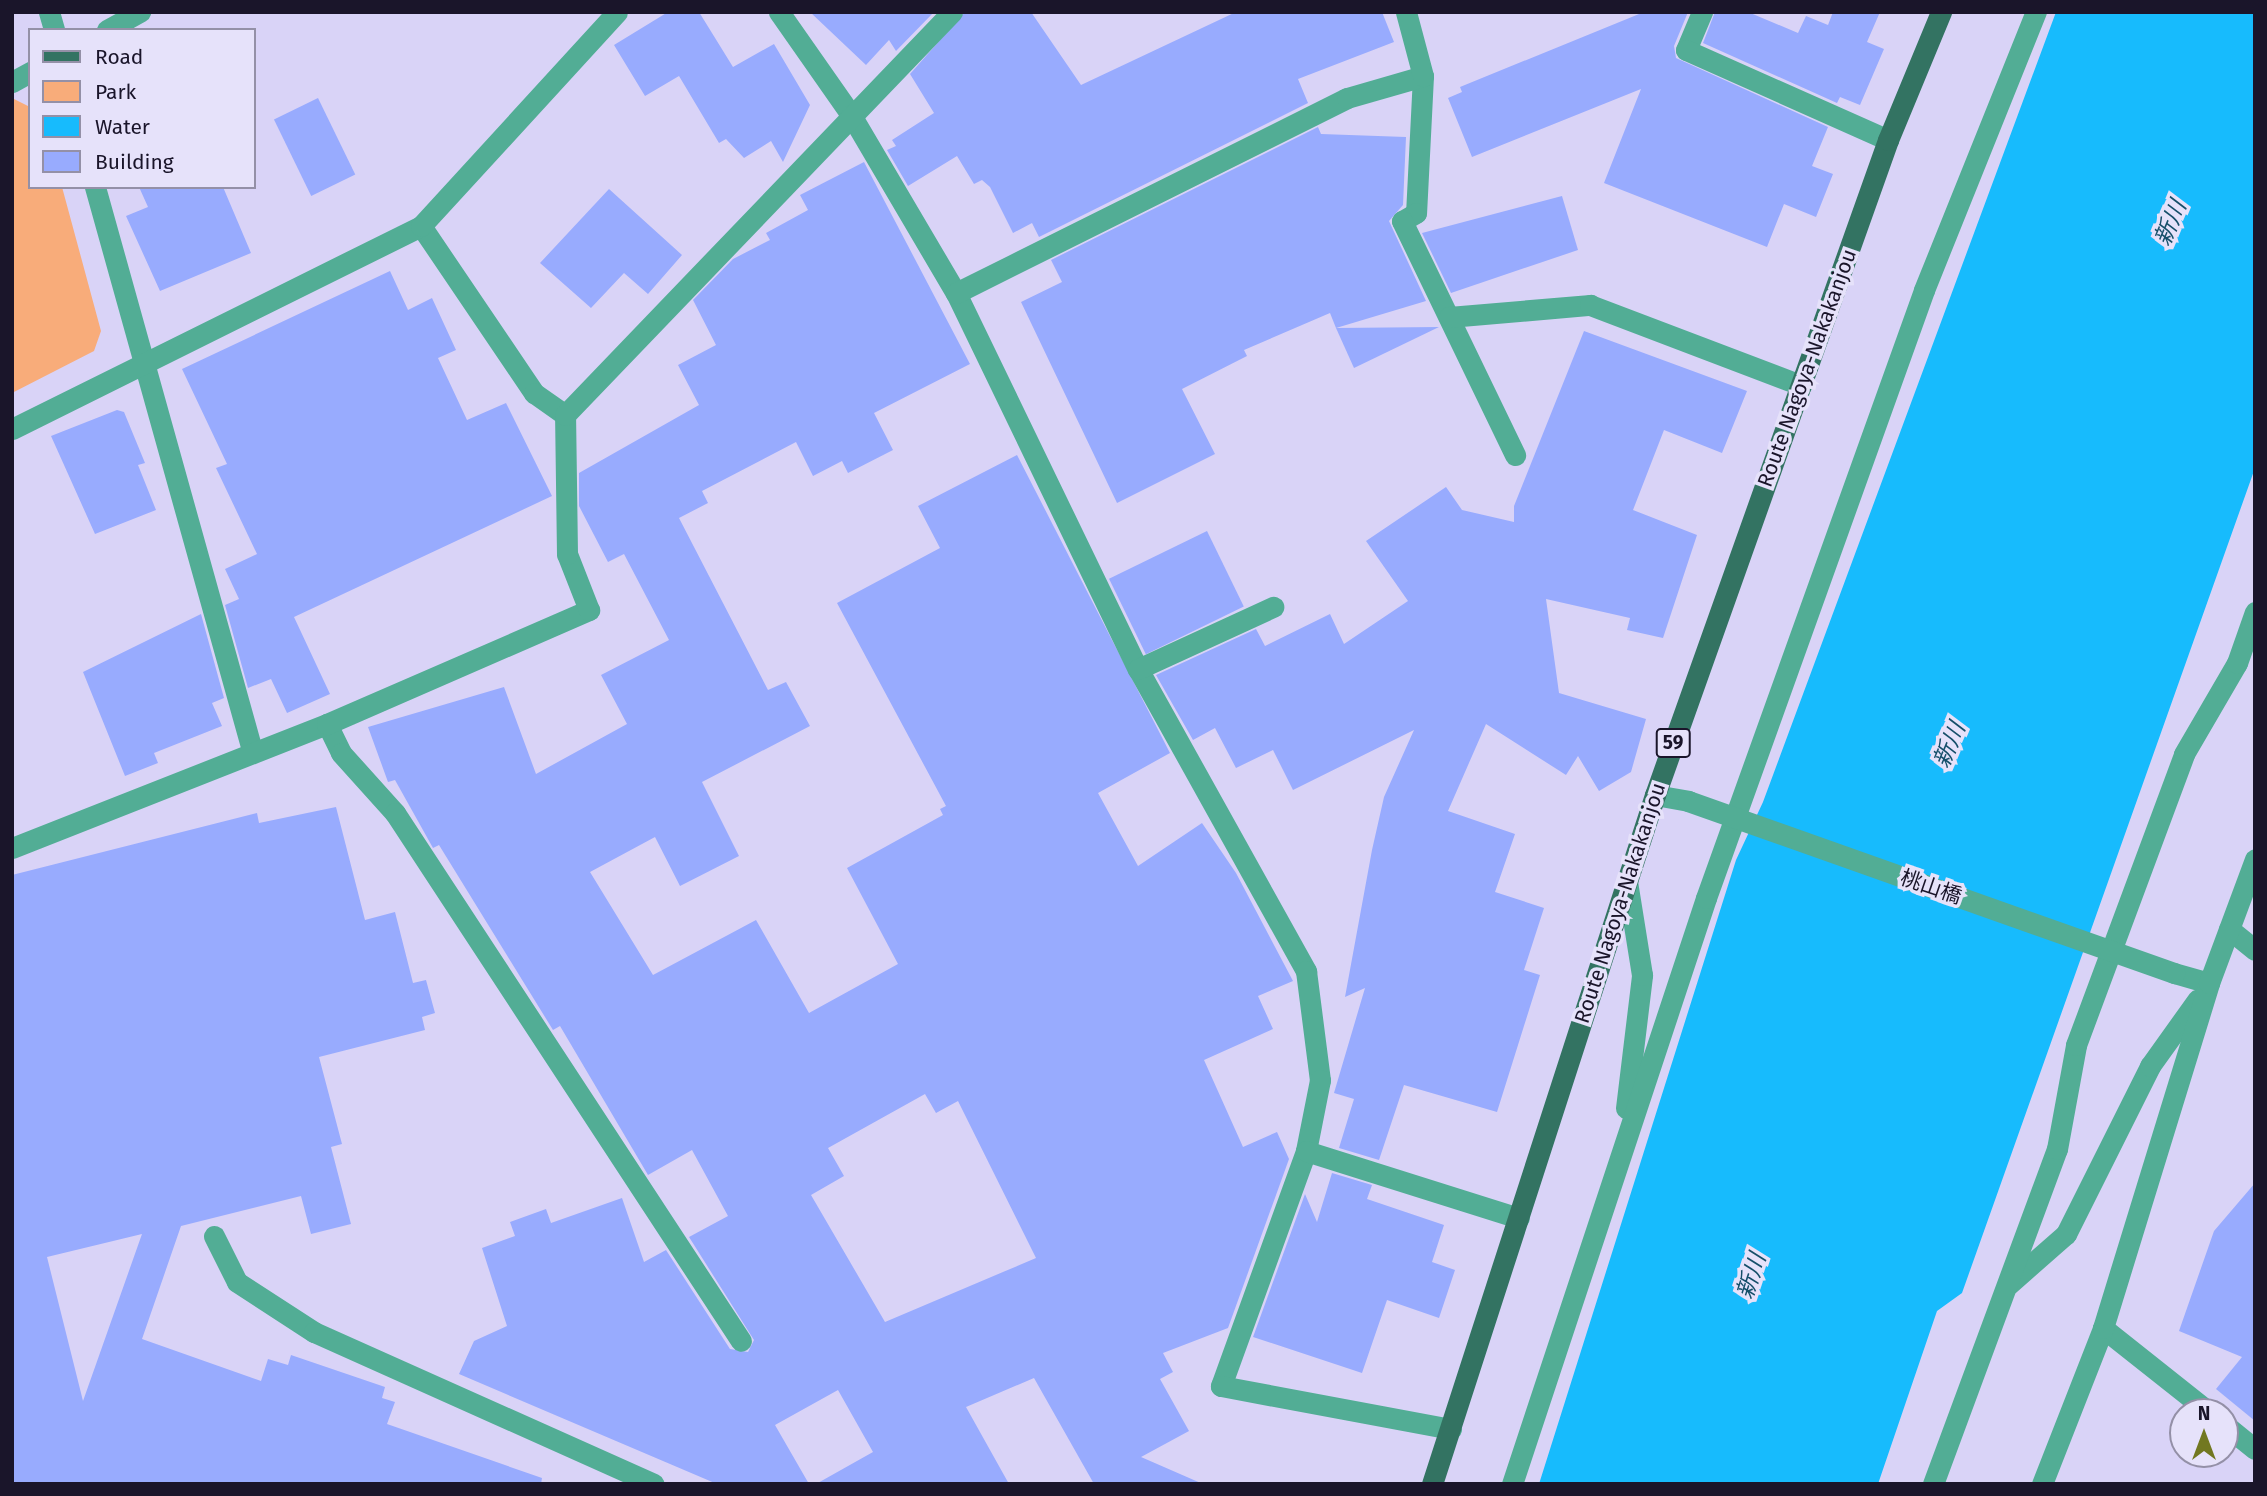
<!DOCTYPE html>
<meta charset="utf-8">
<style>
body{margin:0}
#map{position:relative;width:2267px;height:1496px;overflow:hidden;background:#d9d3f7;font-family:"Fira Sans","Noto Sans JP",sans-serif}
div>[style]{position:absolute}
.green>*{inset:0;background:#f8ac7a}
.water>*{inset:0;background:#17bbfd}
.building>*{inset:0;background:#98abfe;transform-origin:0 0}
.minor>*{height:21px;margin:-10.5px;padding:0 10.5px;transform-origin:10.5px;border-radius:10.5px;background:#52ad95}
.major>*{height:21px;margin:-10.5px;padding:0 10.5px;transform-origin:10.5px;border-radius:10.5px;background:#337362}
.minor-bridge>*{height:21px;margin:-10.5px;padding:0 10.5px;transform-origin:10.5px;border-radius:10.5px;background:#52ad95}
span{translate:-50% -50%;white-space:nowrap;text-align:center;line-height:1.15;-webkit-text-stroke:7px #e6e2fa;paint-order:stroke}
.shield-label span{padding:2px 5px;background:#e6e2fa;border:2px solid;border-radius:5px;-webkit-text-stroke-width:0}
.shield-label{font-size:19px;color:#1a152a;font-weight:700}
.street-label{font-size:21px;color:#1a152a}
.water-label{font-size:23px;color:#164f6a;font-style:italic}
.frame{position:absolute;inset:0;border:14px solid #1a152a;pointer-events:none}
.legend{position:absolute;left:28px;top:28px;width:228px;height:161px;box-sizing:border-box;background:#e6e2fa;border:2px solid #9490a7;margin:0;padding:9px 12px;list-style:none;font-size:21px;color:#1a152a}
.legend li{display:flex;align-items:center;gap:14px;height:35px}
.legend b{width:35px;border:2px solid #9490a7}
.north{position:absolute;left:2169px;top:1398px;width:70px;height:70px;box-sizing:border-box;background:#e6e2fa;border:2px solid #9490a7;border-radius:50%;rotate:0deg;font-size:19px;font-weight:700;line-height:28px;text-align:center;color:#1a152a}
.north::after{content:'';display:block;margin:auto;width:24px;height:32px;background:#727821;clip-path:polygon(50% 0,100% 100%,50% 72%,0 100%)}
</style>
<div id="map">
<div class="green">
<i style="clip-path:polygon(12px 98px,30px 107px,30px 187px,62px 187px,101px 331px,94px 351px,12px 393px)"></i>
</div>
<div class="water">
<i style="clip-path:polygon(2056px 12px,2255px 12px,2255px 468px,1962px 1293px,1937px 1311px,1878px 1484px,1539px 1484px,1736px 860px,1763px 802px)"></i>
</div>
<div class="building">
<i style="clip-path:polygon(668px 12px,699px 12px,733px 67px,774px 44px,810px 105px,783px 162px,771px 141px,744px 158px,726px 139px,719px 143px,679px 76px,645px 96px,614px 45px)"></i>
<i style="clip-path:polygon(810px 12px,934px 12px,896px 51px,889px 40px,866px 65px)"></i>
<i style="clip-path:polygon(965px 12px,1031px 12px,1081px 85px,1236px 12px,1382px 12px,1394px 42px,1298px 79px,1308px 103px,1039px 237px,1032px 223px,1013px 233px,990px 187px,982px 180px,974px 184px,957px 156px,908px 186px,887px 150px,896px 146px,892px 140px,934px 113px,910px 74px)"></i>
<i style="clip-path:polygon(1644px 12px,1688px 12px,1674px 46px,1676px 58px,1828px 127px,1812px 166px,1833px 174px,1816px 217px,1784px 204px,1767px 247px,1604px 183px,1641px 89px,1472px 157px,1448px 98px,1462px 92px,1460px 87px)"></i>
<i style="clip-path:polygon(1715px 12px,1748px 12px,1798px 33px,1806px 16px,1828px 25px,1833px 12px,1880px 12px,1867px 42px,1884px 49px,1860px 105px,1840px 97px,1837px 103px,1703px 43px)"></i>
<i style="left:318px;top:98px;width:85px;height:49px;rotate:64deg"></i>
<i style="clip-path:polygon(1318px 127px,1321px 134px,1406px 137px,1403px 205px,1389px 221px,1426px 301px,1336px 328px,1330px 313px,1244px 350px,1247px 356px,1182px 389px,1215px 454px,1117px 503px,1021px 302px,1062px 282px,1051px 260px)"></i>
<i style="clip-path:polygon(evenodd,864px 162px,970px 364px,874px 413px,893px 450px,848px 473px,842px 461px,813px 476px,796px 442px,702px 491px,708px 503px,679px 518px,768px 690px,786px 682px,810px 726px,702px 782px,739px 856px,680px 886px,655px 837px,590px 872px,653px 975px,756px 920px,809px 1013px,898px 964px,847px 868px,943px 815px,940px 809px,946px 806px,837px 603px,940px 548px,918px 506px,1017px 455px,1170px 753px,1098px 793px,1138px 866px,1202px 823px,1236px 873px,1293px 981px,1258px 996px,1273px 1029px,1204px 1060px,1243px 1147px,1277px 1132px,1289px 1159px,1228px 1328px,1163px 1353px,1173px 1372px,1160px 1379px,1189px 1431px,1141px 1457px,1203px 1484px,1094px 1484px,1034px 1378px,966px 1407px,1009px 1484px,816px 1484px,873px 1452px,838px 1390px,775px 1425px,809px 1484px,717px 1484px,459px 1374px,474px 1341px,507px 1326px,482px 1248px,515px 1236px,510px 1222px,546px 1209px,551px 1223px,622px 1198px,644px 1262px,666px 1250px,730px 1349px,748px 1352px,754px 1340px,689px 1237px,728px 1216px,692px 1150px,648px 1175px,560px 1026px,553px 1030px,439px 845px,433px 848px,395px 780px,388px 782px,368px 727px,504px 687px,536px 774px,627px 724px,601px 675px,669px 640px,624px 554px,608px 562px,579px 506px,579px 473px,699px 405px,678px 365px,716px 345px,693px 300px,733px 259px,770px 240px,766px 233px,808px 210px,800px 195px,864px 162px,925px 1094px,936px 1113px,958px 1101px,1036px 1258px,885px 1322px,811px 1195px,844px 1176px,828px 1148px,925px 1094px)"></i>
<i style="clip-path:polygon(139px 187px,223px 187px,251px 253px,160px 291px,126px 216px,148px 207px)"></i>
<i style="clip-path:polygon(609px 189px,682px 255px,648px 294px,624px 273px,591px 308px,540px 263px)"></i>
<i style="clip-path:polygon(1562px 196px,1578px 250px,1451px 293px,1422px 233px)"></i>
<i style="clip-path:polygon(390px 271px,408px 310px,432px 298px,456px 350px,438px 358px,467px 420px,506px 403px,552px 496px,294px 617px,330px 694px,287px 713px,271px 679px,248px 688px,225px 605px,239px 599px,225px 569px,257px 554px,216px 468px,227px 464px,182px 369px)"></i>
<i style="clip-path:polygon(1439px 327px,1354px 368px,1336px 328px)"></i>
<i style="clip-path:polygon(1584px 331px,1747px 391px,1722px 453px,1664px 430px,1633px 510px,1697px 535px,1663px 638px,1627px 630px,1630px 618px,1546px 599px,1559px 693px,1646px 719px,1631px 772px,1599px 791px,1578px 756px,1566px 775px,1486px 724px,1448px 811px,1515px 834px,1495px 892px,1544px 908px,1524px 970px,1540px 975px,1497px 1112px,1404px 1085px,1379px 1160px,1339px 1148px,1354px 1099px,1334px 1093px,1365px 988px,1345px 997px,1372px 850px,1384px 797px,1414px 730px,1293px 790px,1273px 750px,1236px 768px,1215px 728px,1193px 740px,1156px 675px,1256px 629px,1265px 646px,1330px 614px,1344px 644px,1408px 601px,1366px 541px,1446px 487px,1462px 510px,1514px 522px,1514px 506px)"></i>
<i style="clip-path:polygon(117px 410px,124px 412px,145px 463px,138px 465px,156px 510px,95px 534px,51px 436px)"></i>
<i style="left:1207px;top:531px;width:84px;height:109px;rotate:64deg"></i>
<i style="clip-path:polygon(201px 614px,224px 698px,212px 703px,222px 726px,154px 753px,158px 763px,125px 776px,83px 672px)"></i>
<i style="clip-path:polygon(evenodd,336px 807px,365px 920px,395px 912px,413px 983px,426px 980px,435px 1013px,422px 1017px,425px 1030px,319px 1057px,342px 1144px,331px 1147px,351px 1224px,311px 1234px,301px 1196px,181px 1226px,142px 1339px,261px 1381px,268px 1359px,288px 1365px,291px 1355px,385px 1387px,382px 1398px,395px 1402px,387px 1424px,542px 1478px,541px 1484px,12px 1484px,12px 875px,257px 813px,259px 823px,336px 807px,142px 1234px,83px 1401px,47px 1257px,142px 1234px)"></i>
<i style="clip-path:polygon(1332px 1173px,1372px 1185px,1367px 1199px,1444px 1225px,1432px 1262px,1455px 1270px,1439px 1318px,1387px 1300px,1362px 1373px,1253px 1337px,1305px 1194px,1317px 1222px)"></i>
<i style="clip-path:polygon(2255px 1183px,2255px 1421px,2216px 1389px,2242px 1357px,2179px 1331px,2214px 1231px)"></i>
</div>
<div class="minor">
<i style="left:49px;top:12px;width:19px;rotate:74deg"></i>
<i style="left:779px;top:12px;width:126px;rotate:55deg"></i>
<i style="left:851px;top:115px;width:207px;rotate:59.5deg"></i>
<i style="left:956px;top:293px;width:418px;rotate:64.2deg"></i>
<i style="left:1138px;top:669px;width:346px;rotate:60.9deg"></i>
<i style="left:1306px;top:971px;width:110px;rotate:82.7deg"></i>
<i style="left:1320px;top:1080px;width:72px;rotate:101.2deg"></i>
<i style="left:1306px;top:1151px;width:250px;rotate:109.9deg"></i>
<i style="left:1221px;top:1386px;width:234px;rotate:10.6deg"></i>
<i style="left:1702px;top:12px;width:41px;rotate:112.8deg"></i>
<i style="left:1686px;top:50px;width:221px;rotate:24deg"></i>
<i style="left:107px;top:30px;width:38px;rotate:-29deg"></i>
<i style="left:1423px;top:76px;width:137px;rotate:92.9deg"></i>
<i style="left:1416px;top:213px;width:16px;rotate:150deg"></i>
<i style="left:1402px;top:221px;width:260px;rotate:64.2deg"></i>
<i style="left:12px;top:82px;width:21px;rotate:-29deg"></i>
<i style="left:95px;top:187px;width:584px;rotate:74.42deg"></i>
<i style="left:421px;top:226px;width:202px;rotate:55.9deg"></i>
<i style="left:534px;top:393px;width:38px;rotate:35deg"></i>
<i style="left:956px;top:293px;width:437px;rotate:-26.5deg"></i>
<i style="left:1347px;top:98px;width:79px;rotate:-16.1deg"></i>
<i style="left:1423px;top:76px;width:66px;rotate:-104.9deg"></i>
<i style="left:1449px;top:317px;width:142px;rotate:-4.9deg"></i>
<i style="left:1590px;top:305px;width:226px;rotate:20.8deg"></i>
<i style="left:12px;top:429px;width:457px;rotate:-26.4deg"></i>
<i style="left:421px;top:226px;width:290px;rotate:-47.5deg"></i>
<i style="left:1138px;top:669px;width:149px;rotate:-24.7deg"></i>
<i style="left:327px;top:724px;width:32px;rotate:64deg"></i>
<i style="left:341px;top:753px;width:81px;rotate:48deg"></i>
<i style="left:395px;top:813px;width:631px;rotate:56.76deg"></i>
<i style="left:1655px;top:795px;width:34px;rotate:10deg"></i>
<i style="left:12px;top:848px;width:339px;rotate:-21.5deg"></i>
<i style="left:327px;top:724px;width:286px;rotate:-23.5deg"></i>
<i style="left:589px;top:610px;width:60px;rotate:-111.4deg"></i>
<i style="left:567px;top:554px;width:139px;rotate:-90.8deg"></i>
<i style="left:565px;top:415px;width:559px;rotate:-46.16deg"></i>
<i style="left:2229px;top:929px;width:33px;rotate:39deg"></i>
<i style="left:2174px;top:973px;width:36px;rotate:16deg"></i>
<i style="left:1626px;top:1108px;width:134px;rotate:-83.1deg"></i>
<i style="left:1642px;top:975px;width:95px;rotate:-99.1deg"></i>
<i style="left:1306px;top:1151px;width:223px;rotate:17.5deg"></i>
<i style="left:214px;top:1236px;width:51px;rotate:63.4deg"></i>
<i style="left:237px;top:1282px;width:92px;rotate:33deg"></i>
<i style="left:314px;top:1332px;width:372px;rotate:24.1deg"></i>
<i style="left:2009px;top:1284px;width:76px;rotate:-41.3deg"></i>
<i style="left:2066px;top:1234px;width:188px;rotate:-63.4deg"></i>
<i style="left:2150px;top:1066px;width:82px;rotate:-54.4deg"></i>
<i style="left:2103px;top:1328px;width:135px;rotate:38.4deg"></i>
<i style="left:2225px;top:1425px;width:38px;rotate:39deg"></i>
<i style="left:1512px;top:1484px;width:617px;rotate:-71.68deg"></i>
<i style="left:1706px;top:898px;width:646px;rotate:-70.27deg"></i>
<i style="left:1924px;top:290px;width:300px;rotate:-68.1deg"></i>
<i style="left:1933px;top:1484px;width:357px;rotate:-69.7deg"></i>
<i style="left:2057px;top:1149px;width:106px;rotate:-79.6deg"></i>
<i style="left:2076px;top:1045px;width:310px;rotate:-69.6deg"></i>
<i style="left:2184px;top:754px;width:105px;rotate:-59.8deg"></i>
<i style="left:2237px;top:663px;width:54px;rotate:-70.6deg"></i>
<i style="left:2042px;top:1484px;width:168px;rotate:-68.6deg"></i>
<i style="left:2103px;top:1328px;width:361px;rotate:-72.9deg"></i>
<i style="left:2209px;top:983px;width:132px;rotate:-69.6deg"></i>
</div>
<div class="major">
<i style="left:1432px;top:1484px;width:724px;rotate:-72.07deg"></i>
<i style="left:1655px;top:795px;width:695px;rotate:-70.42deg"></i>
<i style="left:1888px;top:140px;width:139px;rotate:-67.5deg"></i>
</div>
<div class="minor-bridge">
<i style="left:1688px;top:801px;width:516px;rotate:19.49deg"></i>
</div>
<div class="shield-label">
<span style="left:1673px;top:743px">59</span>
</div>
<div class="street-label">
<span style="left:1807px;top:368px;rotate:-70deg">Route Nagoya-Nakakanjou</span>
<span style="left:1931px;top:887px;rotate:19deg">桃山橋</span>
<span style="left:1620px;top:903px;rotate:-72deg">Route Nagoya-Nakakanjou</span>
</div>
<div class="water-label">
<span style="left:2170px;top:223px;rotate:-67deg">新川</span>
<span style="left:1949px;top:745px;rotate:-67deg">新川</span>
<span style="left:1751px;top:1276px;rotate:-72deg">新川</span>
</div>
<div class="frame"></div>
<ul class="legend">
<li><b style="height:9px;background:#337362"></b>Road</li>
<li><b style="height:19px;background:#f8ac7a"></b>Park</li>
<li><b style="height:19px;background:#17bbfd"></b>Water</li>
<li><b style="height:19px;background:#98abfe"></b>Building</li>
</ul>
<div class="north">N</div>
</div>
